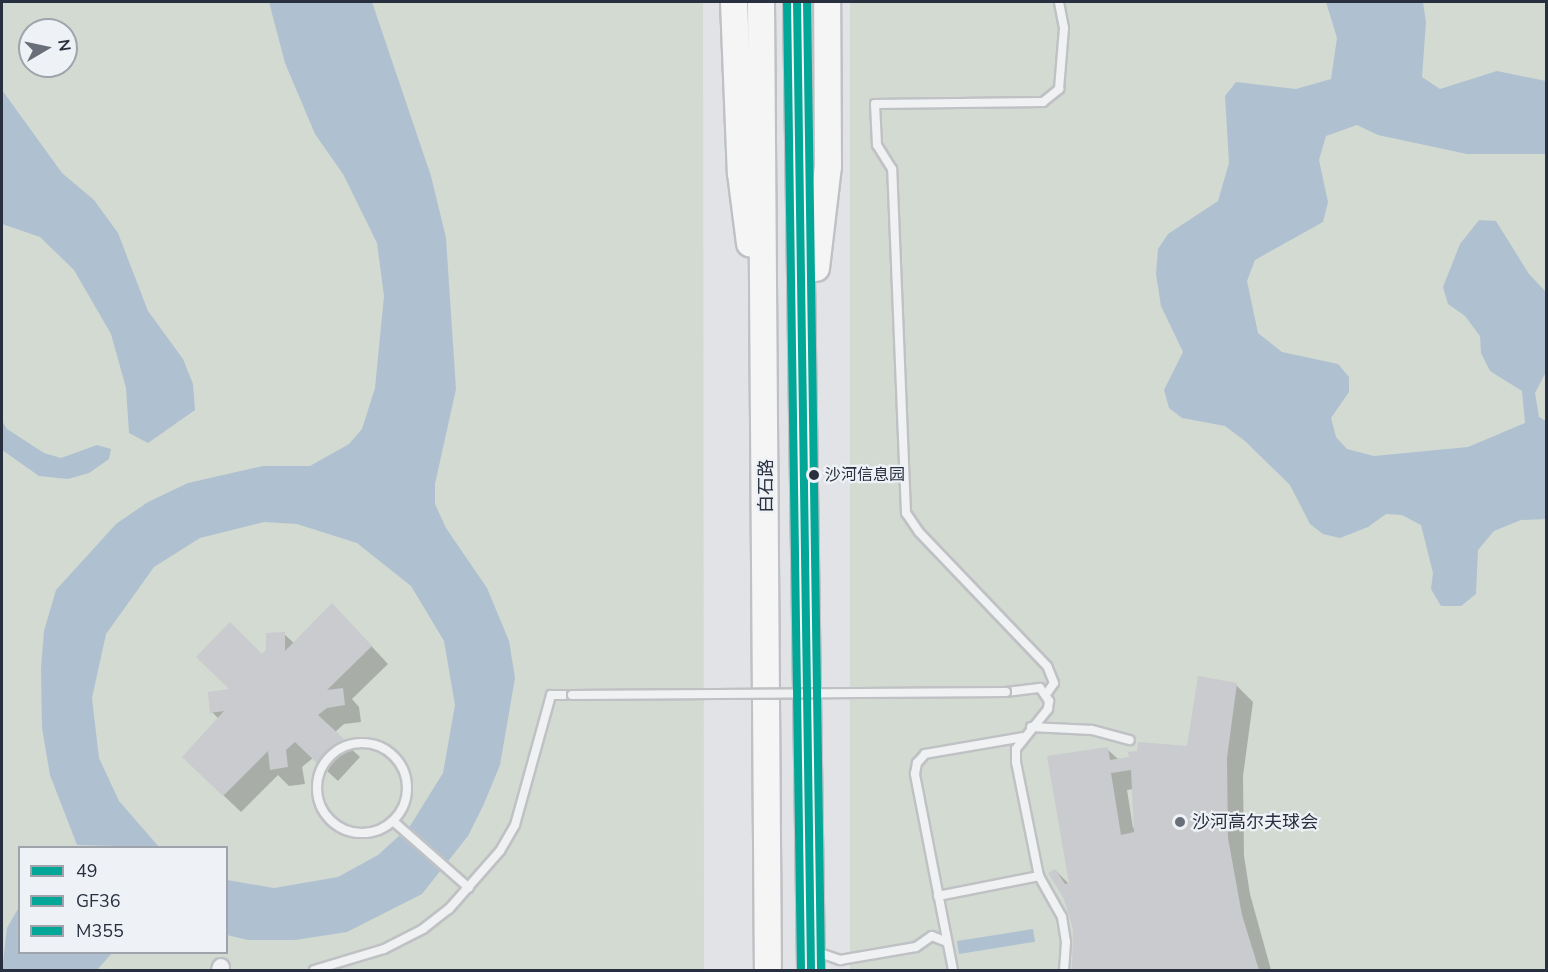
<!DOCTYPE html>
<meta charset="utf-8">
<style>
body{margin:0}
#map{position:relative;width:1548px;height:972px;overflow:hidden;background:#e1e3e6;font-family:"Nunito Sans","Noto Sans SC",sans-serif}
div>[style]{position:absolute}
.green>*{inset:0;background:#d2dad1;transform-origin:0 0}
.water>*{inset:0;background:#afc0d1;transform-origin:0 0}
.shadow>*{inset:0;background:#0003}
.building>*{inset:0;background:#c9cbce}
.roads{filter:drop-shadow(2px 0 #bfc1c4) drop-shadow(-2px 0 #bfc1c4) drop-shadow(0 2px #bfc1c4) drop-shadow(0 -2px #bfc1c4)}
.lane>*{height:8px;margin:-4px;padding:0 4px;transform-origin:4px;border-radius:4px;background:#f0f1f2}
.lane>.ring{margin:-4px;padding:0;box-sizing:content-box;background:none;border:8px solid #f0f1f2;border-radius:50%}
.street>*{height:16px;margin:-8px;padding:0 8px;transform-origin:8px;border-radius:8px;background:#f0f1f2}
.primary>*{height:26px;margin:-13px;padding:0 13px;transform-origin:13px;border-radius:13px;background:#f5f5f6}
.bridges{filter:drop-shadow(2px 0 #bfc1c4) drop-shadow(-2px 0 #bfc1c4) drop-shadow(0 2px #bfc1c4) drop-shadow(0 -2px #bfc1c4)}
.lane-bridge>*{height:8px;margin:-4px;padding:0 4px;transform-origin:4px;border-radius:4px;background:#f0f1f2}
.bus-1>*{height:8px;margin:-4px;padding:0 4px;transform-origin:4px;border-radius:4px;background:#03a797}
.bus-2>*{height:8px;margin:-4px;padding:0 4px;transform-origin:4px;border-radius:4px;background:#03a797}
.bus-3>*{height:8px;margin:-4px;padding:0 4px;transform-origin:4px;border-radius:4px;background:#03a797}
.dots>*{width:16px;height:16px;translate:-50% -50%;box-sizing:border-box;border:3px solid #eef1f5;border-radius:50%}
span{translate:-50% -50%;white-space:nowrap;text-align:center;line-height:1.15;-webkit-text-stroke:4.5px #eef1f5;paint-order:stroke}
.bus-label{font-size:16px;color:#28303f}
.left{translate:0 -50%;text-align:left}
.street-label{font-size:18px;color:#28303f}
.poi-label{font-size:18px;color:#28303f}
.frame{position:absolute;inset:0;border:3px solid #28303f;pointer-events:none}
.legend{position:absolute;left:18px;top:846px;width:210px;height:108px;box-sizing:border-box;background:#eef1f5;border:2px solid #9fa4ac;margin:0;padding:8px 10px;list-style:none;font-size:18px;color:#28303f}
.legend li{display:flex;align-items:center;gap:12px;height:30px}
.legend b{width:30px;border:2px solid #9fa4ac}
.north{position:absolute;left:18px;top:18px;width:60px;height:60px;box-sizing:border-box;background:#eef1f5;border:2px solid #9fa4ac;border-radius:50%;rotate:81deg;font-size:16px;font-weight:700;line-height:24px;text-align:center;color:#28303f}
.north::after{content:'';display:block;margin:auto;width:21px;height:27px;background:#696f79;clip-path:polygon(50% 0,100% 100%,50% 72%,0 100%)}
</style>
<div id="map">
<div class="green">
<i style="clip-path:polygon(evenodd,2px 2px,703px 2px,704px 970px,2px 970px,2px 2px,30px 30px,66px 30px,66px 66px,30px 66px,30px 30px,2px 2px,20px 848px,226px 848px,226px 952px,20px 952px,20px 848px)"></i>
<i style="left:850px;top:2px;width:696px;height:968px"></i>
</div>
<div class="water">
<i style="clip-path:polygon(269px 2px,372px 2px,431px 176px,446px 238px,456px 389px,435px 484px,435px 504px,446px 528px,487px 588px,509px 641px,515px 678px,500px 765px,483px 806px,468px 836px,422px 894px,347px 932px,295px 940px,248px 940px,227px 935px,227px 880px,274px 888px,338px 877px,378px 855px,410px 826px,443px 773px,455px 705px,444px 641px,411px 586px,357px 543px,297px 524px,264px 522px,200px 538px,154px 567px,106px 634px,92px 698px,99px 758px,119px 801px,159px 847px,77px 845px,50px 775px,42px 728px,41px 668px,44px 631px,56px 590px,116px 524px,148px 502px,188px 483px,263px 466px,310px 466px,349px 444px,362px 429px,375px 388px,384px 296px,377px 243px,343px 174px,315px 134px,285px 63px)"></i>
<i style="clip-path:polygon(1326px 2px,1423px 2px,1426px 22px,1422px 77px,1440px 89px,1497px 71px,1546px 81px,1546px 154px,1467px 154px,1378px 135px,1357px 125px,1326px 136px,1319px 160px,1328px 202px,1323px 222px,1255px 260px,1247px 281px,1258px 333px,1282px 352px,1338px 364px,1349px 377px,1349px 392px,1331px 418px,1336px 437px,1347px 449px,1374px 456px,1468px 447px,1525px 423px,1522px 391px,1490px 371px,1481px 353px,1480px 336px,1465px 316px,1448px 304px,1443px 287px,1460px 244px,1479px 220px,1496px 221px,1529px 274px,1546px 292px,1546px 372px,1535px 393px,1539px 417px,1546px 421px,1546px 519px,1521px 520px,1494px 531px,1478px 550px,1476px 594px,1461px 606px,1441px 606px,1431px 589px,1433px 573px,1421px 525px,1402px 515px,1386px 514px,1368px 527px,1340px 538px,1323px 534px,1310px 524px,1290px 485px,1245px 441px,1225px 426px,1182px 418px,1169px 408px,1164px 390px,1183px 352px,1161px 306px,1156px 274px,1158px 249px,1168px 234px,1218px 201px,1229px 163px,1225px 96px,1236px 82px,1296px 89px,1331px 79px,1337px 38px)"></i>
<i style="clip-path:polygon(2px 90px,62px 173px,94px 200px,118px 233px,148px 311px,183px 359px,193px 384px,195px 410px,148px 443px,129px 433px,126px 388px,111px 334px,74px 270px,40px 237px,2px 224px)"></i>
<i style="clip-path:polygon(2px 421px,7px 429px,44px 453px,61px 458px,97px 445px,111px 449px,109px 459px,89px 473px,68px 479px,39px 476px,2px 450px)"></i>
<i style="clip-path:polygon(19px 907px,20px 952px,112px 953px,97px 970px,2px 970px,7px 928px)"></i>
<i style="left:1033px;top:929px;width:13px;height:77px;rotate:81deg"></i>
</div>
<div class="shadow">
<i style="clip-path:polygon(349px 622px,388px 664px,352px 699px,359px 707px,361px 722px,344px 724px,334px 733px,360px 757px,338px 781px,313px 758px,302px 767px,305px 784px,289px 786px,278px 775px,241px 812px,201px 774px,219px 719px,212px 712px,284px 634px,295px 644px)"></i>
<i style="clip-path:polygon(evenodd,1236px 685px,1253px 702px,1243px 776px,1244px 856px,1250px 894px,1271px 970px,1073px 970px,1077px 957px,1074px 928px,1055px 870px,1072px 887px,1107px 749px,1119px 760px,1188px 748px,1236px 685px,1133px 789px,1135px 827px,1133px 828px,1127px 790px,1133px 789px)"></i>
</div>
<div class="building">
<i style="clip-path:polygon(332px 603px,372px 646px,327px 690px,343px 688px,345px 705px,327px 708px,318px 715px,344px 739px,320px 766px,295px 742px,286px 750px,288px 767px,270px 770px,268px 751px,223px 796px,182px 757px,224px 711px,210px 713px,208px 692px,229px 689px,196px 657px,230px 622px,262px 654px,266px 650px,266px 633px,285px 632px,285px 651px)"></i>
<i style="clip-path:polygon(evenodd,1198px 676px,1237px 683px,1227px 758px,1228px 838px,1242px 915px,1259px 970px,1072px 970px,1073px 929px,1064px 899px,1048px 873px,1055px 869px,1065px 884px,1069px 883px,1047px 756px,1108px 747px,1110px 760px,1129px 757px,1128px 752px,1137px 751px,1138px 742px,1187px 746px,1198px 676px,1131px 770px,1134px 832px,1121px 835px,1111px 773px,1131px 770px)"></i>
</div>
<div class="roads">
<div class="lane">
<i style="left:1006px;top:692px;width:34px;rotate:-7deg"></i>
<i style="left:1040px;top:688px;width:16px;rotate:55deg"></i>
<i style="left:1049px;top:701px;width:8px;rotate:97deg"></i>
<i style="left:1048px;top:709px;width:51px;rotate:128.7deg"></i>
<i style="left:1016px;top:749px;width:13px;rotate:90deg"></i>
<i style="left:1016px;top:762px;width:116px;rotate:78.6deg"></i>
<i style="left:1039px;top:876px;width:47px;rotate:60.7deg"></i>
<i style="left:1062px;top:917px;width:25px;rotate:81deg"></i>
<i style="left:1066px;top:942px;width:28px;rotate:94deg"></i>
<i style="left:1047px;top:693px;width:12px;rotate:-55deg"></i>
<i style="left:1054px;top:683px;width:18px;rotate:-112deg"></i>
<i style="left:1047px;top:666px;width:185px;rotate:-133.7deg"></i>
<i style="left:919px;top:532px;width:23px;rotate:-124deg"></i>
<i style="left:906px;top:513px;width:344px;rotate:-92.3deg"></i>
<i style="left:892px;top:169px;width:28px;rotate:-122deg"></i>
<i style="left:877px;top:145px;width:41px;rotate:-92.8deg"></i>
<i style="left:875px;top:104px;width:168px;rotate:-0.7deg"></i>
<i style="left:1043px;top:102px;width:21px;rotate:-39deg"></i>
<i style="left:1059px;top:89px;width:61px;rotate:-85.3deg"></i>
<i style="left:1064px;top:28px;width:26px;rotate:-101deg"></i>
<i style="left:1031px;top:727px;width:61px;rotate:2.8deg"></i>
<i style="left:1092px;top:730px;width:39px;rotate:15deg"></i>
<i class="ring" style="left:317px;top:743px;width:82px;height:82px"></i>
<i style="left:393px;top:821px;width:101px;rotate:41.4deg"></i>
<i style="left:938px;top:896px;width:103px;rotate:-11.2deg"></i>
<i style="left:814px;top:951px;width:28px;rotate:19deg"></i>
<i style="left:840px;top:960px;width:77px;rotate:-9.7deg"></i>
<i style="left:916px;top:947px;width:19px;rotate:-35deg"></i>
<i style="left:932px;top:936px;width:16px;rotate:22deg"></i>
<i style="left:314px;top:970px;width:73px;rotate:-16.7deg"></i>
<i style="left:384px;top:949px;width:44px;rotate:-27.1deg"></i>
<i style="left:423px;top:929px;width:33px;rotate:-38deg"></i>
<i style="left:449px;top:909px;width:77px;rotate:-48.7deg"></i>
<i style="left:500px;top:851px;width:30px;rotate:-60deg"></i>
<i style="left:515px;top:825px;width:135px;rotate:-74.5deg"></i>
<i style="left:551px;top:695px;width:21px"></i>
<i style="left:953px;top:970px;width:200px;rotate:-101deg"></i>
<i style="left:915px;top:774px;width:11px;rotate:-80deg"></i>
<i style="left:917px;top:763px;width:12px;rotate:-48deg"></i>
<i style="left:925px;top:754px;width:99px;rotate:-9.8deg"></i>
</div>
<div class="street">
<i style="left:220px;top:970px;width:3px;rotate:-72deg"></i>
</div>
<div class="primary">
<i style="left:734px;top:2px;width:171px;rotate:87.7deg"></i>
<i style="left:741px;top:173px;width:71px;rotate:82.7deg"></i>
<i style="left:761px;top:2px;width:968px;rotate:89.59deg"></i>
<i style="left:797px;top:2px;width:968px;rotate:89.17deg"></i>
<i style="left:816px;top:268px;width:103px;rotate:-83.3deg"></i>
<i style="left:828px;top:166px;width:164px;rotate:-90.3deg"></i>
</div>
</div>
<div class="bridges">
<div class="lane-bridge">
<i style="left:572px;top:695px;width:434px;rotate:-0.4deg"></i>
</div>
</div>
<div class="bus-1">
<i style="left:797px;top:2px;width:968px;rotate:89.17deg"></i>
</div>
<div class="bus-2">
<i style="left:787px;top:2px;width:968px;rotate:89.17deg"></i>
</div>
<div class="bus-3">
<i style="left:807px;top:2px;width:968px;rotate:89.17deg"></i>
</div>
<div class="dots">
<i style="left:814px;top:475px;background:#28303f"></i>
<i style="left:1180px;top:822px;background:#696f79"></i>
</div>
<div class="bus-label">
<span class="left" style="left:825px;top:475px">沙河信息园</span>
</div>
<div class="street-label">
<span style="left:766px;top:486px;rotate:-90deg">白石路</span>
</div>
<div class="poi-label">
<span class="left" style="left:1192px;top:822px">沙河高尔夫球会</span>
</div>
<div class="frame"></div>
<ul class="legend">
<li><b style="height:8px;background:#03a797"></b>49</li>
<li><b style="height:8px;background:#03a797"></b>GF36</li>
<li><b style="height:8px;background:#03a797"></b>M355</li>
</ul>
<div class="north">N</div>
</div>
